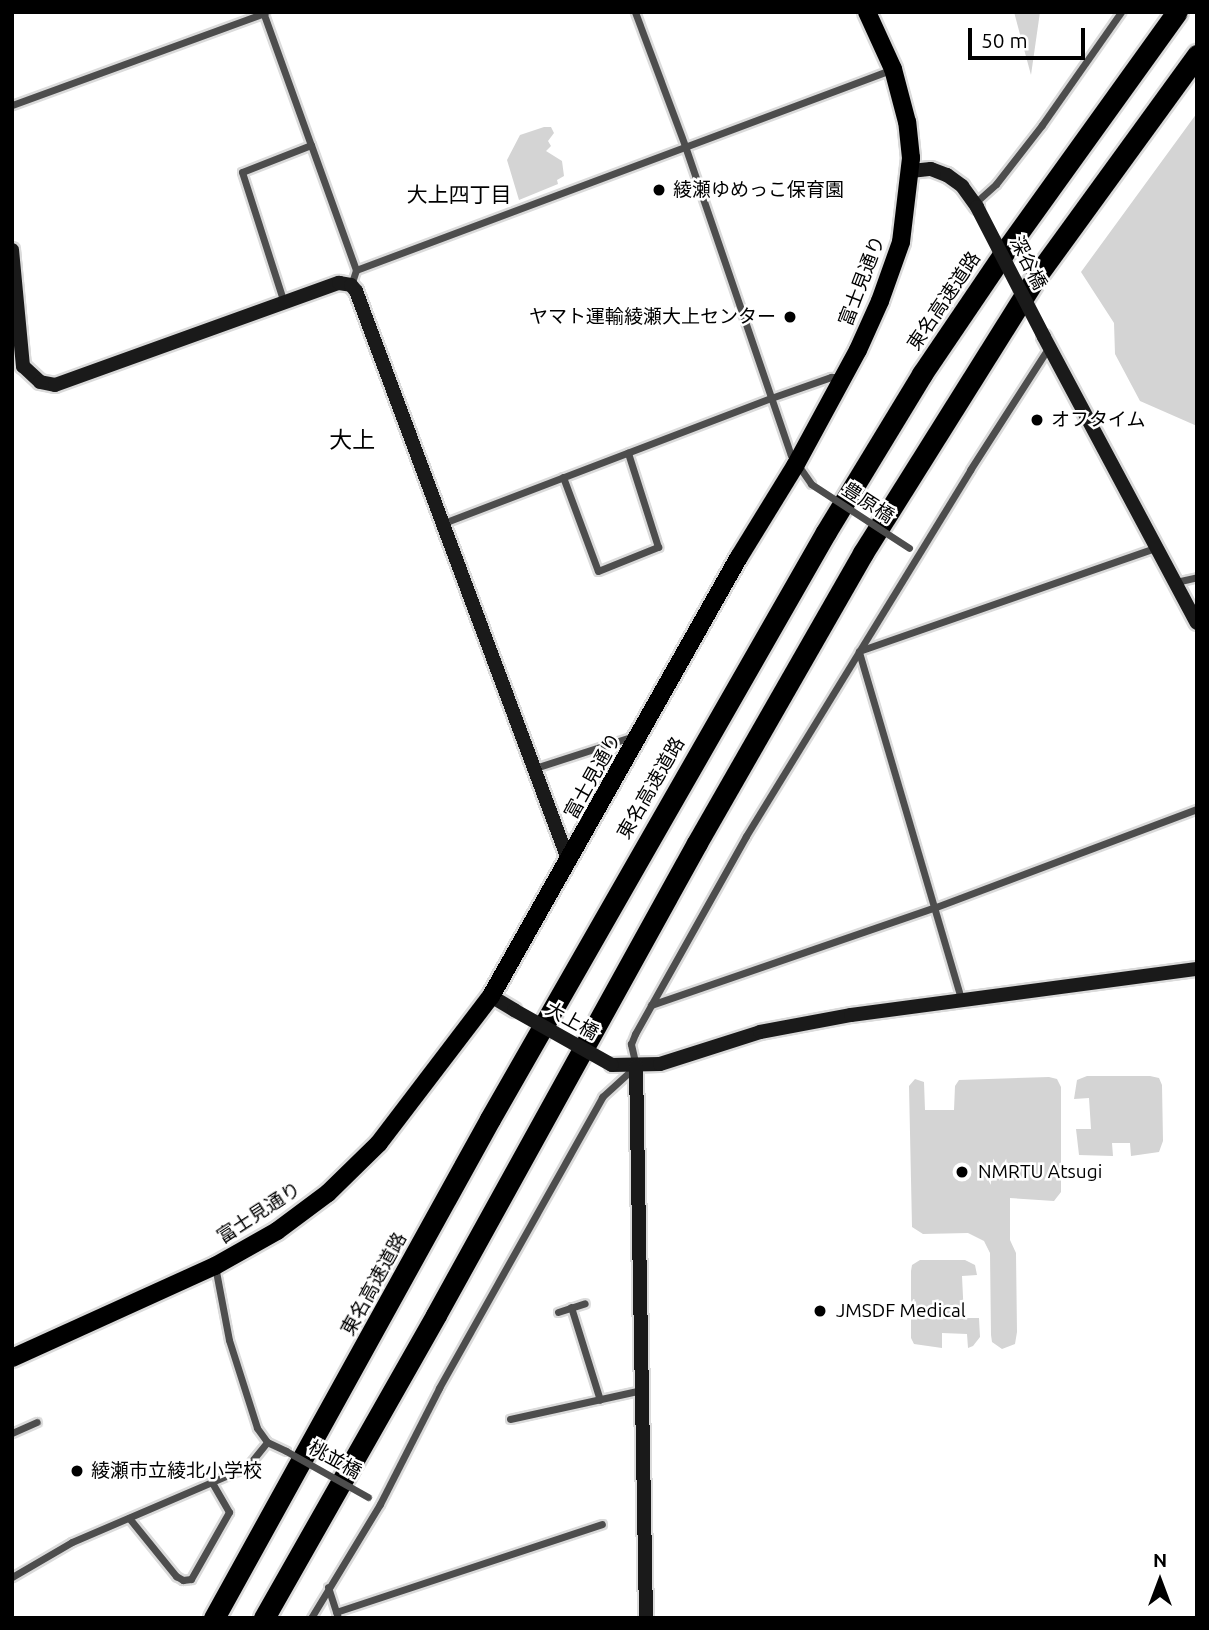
<!DOCTYPE html>
<meta charset="utf-8">
<style>
body{margin:0}
#map{position:relative;width:1209px;height:1630px;overflow:hidden;background:#fff;font-family:Ubuntu,"Noto Sans JP",sans-serif}
div>[style]{position:absolute}
.green>*{inset:0;background:#d4d4d4}
.roads{filter:drop-shadow(2px 0 #dbdbdb) drop-shadow(-2px 0 #dbdbdb) drop-shadow(0 2px #dbdbdb) drop-shadow(0 -2px #dbdbdb)}
.street>*{height:7px;margin:-3.5px;padding:0 3.5px;transform-origin:3.5px;border-radius:3.5px;background:#4d4d4d}
.secondary>*{height:14px;margin:-7px;padding:0 7px;transform-origin:7px;border-radius:7px;background:#1a1a1a}
.primary>*{height:18px;margin:-9px;padding:0 9px;transform-origin:9px;border-radius:9px;background:#000}
.highway>*{height:21px;margin:-10.5px;padding:0 10.5px;transform-origin:10.5px;border-radius:10.5px;background:#000}
.street-bridge>*{height:7px;margin:-3.5px;padding:0 3.5px;transform-origin:3.5px;border-radius:3.5px;background:#4d4d4d}
.secondary-bridge>*{height:14px;margin:-7px;padding:0 7px;transform-origin:7px;border-radius:7px;background:#1a1a1a}
.dots>*{width:19px;height:19px;translate:-50% -50%;box-sizing:border-box;border:4px solid #fff;border-radius:50%}
span{translate:-50% -50%;white-space:nowrap;text-align:center;line-height:1.15;-webkit-text-stroke:5px #fff;paint-order:stroke}
.poi-label{font-size:19px;color:#000}
.left{translate:0 -50%;text-align:left}
.right{translate:-100% -50%;text-align:right}
.street-label{font-size:19px;color:#000}
.neighbourhood-label{font-size:21px;color:#000}
.quarter-label{font-size:23px;color:#000}
.frame{position:absolute;inset:0;border:14px solid #000;pointer-events:none}
.north{position:absolute;left:1125px;top:1546px;width:70px;height:70px;-webkit-text-stroke:5px #fff;paint-order:stroke;rotate:0deg;font-size:19px;font-weight:700;line-height:28px;text-align:center;color:#000}
.north::after{content:'';display:block;margin:auto;width:24px;height:32px;background:#000;clip-path:polygon(50% 0,100% 100%,50% 72%,0 100%)}
.scale{position:absolute;left:968px;top:28px;width:117px;height:32px;box-sizing:border-box;border:4px solid #000;border-top:0;padding-left:9px;font-size:21px;line-height:24px;white-space:nowrap;color:#000;-webkit-text-stroke:5px #fff;paint-order:stroke}
</style>
<div id="map">
<div class="green">
<i style="clip-path:polygon(1014px 12px,1040px 12px,1031px 75px)"></i>
<i style="clip-path:polygon(1197px 113px,1197px 426px,1140px 401px,1115px 354px,1114px 323px,1081px 272px)"></i>
<i style="clip-path:polygon(544px 127px,551px 127px,554px 133px,548px 141px,551px 146px,546px 151px,562px 161px,564px 176px,557px 180px,558px 184px,519px 200px,507px 160px,520px 135px)"></i>
<i style="clip-path:polygon(1150px 1076px,1159px 1078px,1162px 1085px,1163px 1141px,1159px 1152px,1131px 1156px,1130px 1143px,1112px 1143px,1113px 1156px,1079px 1155px,1076px 1129px,1091px 1129px,1089px 1098px,1074px 1099px,1077px 1080px,1087px 1076px)"></i>
<i style="clip-path:polygon(1049px 1077px,1057px 1079px,1061px 1087px,1061px 1192px,1054px 1201px,1010px 1198px,1010px 1240px,1016px 1253px,1017px 1332px,1015px 1344px,1002px 1349px,992px 1342px,991px 1335px,990px 1253px,984px 1241px,968px 1233px,923px 1234px,912px 1227px,909px 1086px,915px 1079px,924px 1082px,925px 1110px,954px 1110px,955px 1086px,959px 1080px)"></i>
<i style="clip-path:polygon(920px 1260px,965px 1260px,975px 1265px,977px 1275px,962px 1276px,964px 1318px,979px 1318px,980px 1337px,973px 1346px,968px 1348px,967px 1334px,942px 1333px,942px 1348px,914px 1344px,911px 1338px,911px 1271px,912px 1265px)"></i>
</div>
<div class="roads">
<div class="street">
<i style="left:263px;top:12px;width:141px;rotate:70.2deg"></i>
<i style="left:311px;top:145px;width:74px;rotate:158.6deg"></i>
<i style="left:242px;top:172px;width:138px;rotate:72.2deg"></i>
<i style="left:635px;top:12px;width:143px;rotate:69.5deg"></i>
<i style="left:685px;top:146px;width:327px;rotate:71.1deg"></i>
<i style="left:791px;top:455px;width:35px;rotate:55deg"></i>
<i style="left:12px;top:105px;width:269px;rotate:-20deg"></i>
<i style="left:311px;top:145px;width:133px;rotate:70.2deg"></i>
<i style="left:356px;top:270px;width:16px;rotate:108deg"></i>
<i style="left:975px;top:203px;width:28px;rotate:-42deg"></i>
<i style="left:996px;top:184px;width:75px;rotate:-52.1deg"></i>
<i style="left:1042px;top:125px;width:138px;rotate:-55deg"></i>
<i style="left:356px;top:270px;width:573px;rotate:-20.52deg"></i>
<i style="left:563px;top:477px;width:100px;rotate:69.6deg"></i>
<i style="left:598px;top:571px;width:65px;rotate:-21.8deg"></i>
<i style="left:658px;top:547px;width:99px;rotate:-107.7deg"></i>
<i style="left:441px;top:524px;width:353px;rotate:-20.9deg"></i>
<i style="left:771px;top:398px;width:64px;rotate:-19.3deg"></i>
<i style="left:831px;top:377px;width:9px"></i>
<i style="left:1176px;top:582px;width:22px;rotate:-13deg"></i>
<i style="left:859px;top:651px;width:316px;rotate:-19.2deg"></i>
<i style="left:859px;top:652px;width:362px;rotate:73.6deg"></i>
<i style="left:535px;top:768px;width:107px;rotate:-17.9deg"></i>
<i style="left:651px;top:1005px;width:301px;rotate:-19deg"></i>
<i style="left:936px;top:907px;width:279px;rotate:-20.6deg"></i>
<i style="left:215px;top:1266px;width:75px;rotate:79.3deg"></i>
<i style="left:229px;top:1340px;width:92px;rotate:72.3deg"></i>
<i style="left:257px;top:1428px;width:17px;rotate:54deg"></i>
<i style="left:267px;top:1442px;width:21px;rotate:25deg"></i>
<i style="left:571px;top:1307px;width:97px;rotate:72.7deg"></i>
<i style="left:558px;top:1312px;width:28px;rotate:-18deg"></i>
<i style="left:510px;top:1419px;width:135px;rotate:-12.4deg"></i>
<i style="left:12px;top:1433px;width:27px;rotate:-24deg"></i>
<i style="left:129px;top:1518px;width:75px;rotate:51deg"></i>
<i style="left:176px;top:1576px;width:8px;rotate:30deg"></i>
<i style="left:183px;top:1580px;width:8px;rotate:-7deg"></i>
<i style="left:191px;top:1579px;width:77px;rotate:-60.4deg"></i>
<i style="left:229px;top:1512px;width:34px;rotate:-120deg"></i>
<i style="left:12px;top:1577px;width:69px;rotate:-30.3deg"></i>
<i style="left:72px;top:1542px;width:190px;rotate:-23.2deg"></i>
<i style="left:247px;top:1467px;width:32px;rotate:-51deg"></i>
<i style="left:328px;top:1587px;width:33px;rotate:72deg"></i>
<i style="left:336px;top:1612px;width:280px;rotate:-18.3deg"></i>
<i style="left:311px;top:1618px;width:133px;rotate:-58.8deg"></i>
<i style="left:380px;top:1504px;width:130px;rotate:-63deg"></i>
<i style="left:439px;top:1388px;width:334px;rotate:-60.7deg"></i>
<i style="left:602px;top:1097px;width:46px;rotate:-42.4deg"></i>
<i style="left:636px;top:1066px;width:23px;rotate:-103deg"></i>
<i style="left:631px;top:1044px;width:11px;rotate:-68deg"></i>
<i style="left:635px;top:1034px;width:227px;rotate:-60.7deg"></i>
<i style="left:746px;top:836px;width:429px;rotate:-58.5deg"></i>
<i style="left:970px;top:470px;width:146px;rotate:-57.3deg"></i>
</div>
<div class="secondary">
<i style="left:911px;top:171px;width:20px;rotate:-6deg"></i>
<i style="left:931px;top:169px;width:17px;rotate:21deg"></i>
<i style="left:947px;top:175px;width:19px;rotate:36deg"></i>
<i style="left:962px;top:186px;width:26px;rotate:54deg"></i>
<i style="left:12px;top:250px;width:117px;rotate:84.6deg"></i>
<i style="left:23px;top:366px;width:23px;rotate:43deg"></i>
<i style="left:40px;top:382px;width:15px;rotate:11deg"></i>
<i style="left:55px;top:385px;width:302px;rotate:-19.8deg"></i>
<i style="left:339px;top:283px;width:12px;rotate:9deg"></i>
<i style="left:351px;top:285px;width:8px;rotate:50deg"></i>
<i style="left:356px;top:291px;width:609px;rotate:69.54deg"></i>
<i style="left:1044px;top:337px;width:324px;rotate:61.9deg"></i>
<i style="left:491px;top:996px;width:27px;rotate:31deg"></i>
<i style="left:612px;top:1065px;width:48px;rotate:-1.2deg"></i>
<i style="left:660px;top:1064px;width:105px;rotate:-17.7deg"></i>
<i style="left:760px;top:1032px;width:93px;rotate:-10.6deg"></i>
<i style="left:851px;top:1015px;width:349px;rotate:-7.6deg"></i>
<i style="left:636px;top:1066px;width:552px;rotate:88.96deg"></i>
</div>
<div class="primary">
<i style="left:12px;top:1358px;width:223px;rotate:-24.4deg"></i>
<i style="left:215px;top:1266px;width:71px;rotate:-29.4deg"></i>
<i style="left:277px;top:1231px;width:64px;rotate:-36.7deg"></i>
<i style="left:328px;top:1193px;width:71px;rotate:-44.4deg"></i>
<i style="left:379px;top:1143px;width:185px;rotate:-52.7deg"></i>
<i style="left:491px;top:996px;width:504px;rotate:-60.54deg"></i>
<i style="left:739px;top:557px;width:107px;rotate:-58.4deg"></i>
<i style="left:795px;top:466px;width:132px;rotate:-61.5deg"></i>
<i style="left:858px;top:350px;width:54px;rotate:-65.8deg"></i>
<i style="left:880px;top:301px;width:63px;rotate:-70.4deg"></i>
<i style="left:901px;top:242px;width:85px;rotate:-83.2deg"></i>
<i style="left:911px;top:158px;width:36px;rotate:-96deg"></i>
<i style="left:907px;top:122px;width:55px;rotate:-104.8deg"></i>
<i style="left:893px;top:69px;width:63px;rotate:-114.5deg"></i>
</div>
<div class="highway">
<i style="left:214px;top:1618px;width:570px;rotate:-61.05deg"></i>
<i style="left:490px;top:1119px;width:676px;rotate:-60.21deg"></i>
<i style="left:826px;top:532px;width:185px;rotate:-58.7deg"></i>
<i style="left:922px;top:374px;width:153px;rotate:-55.9deg"></i>
<i style="left:1008px;top:247px;width:289px;rotate:-54.3deg"></i>
<i style="left:264px;top:1618px;width:348px;rotate:-60.4deg"></i>
<i style="left:436px;top:1315px;width:539px;rotate:-61.06deg"></i>
<i style="left:697px;top:843px;width:334px;rotate:-60.2deg"></i>
<i style="left:863px;top:553px;width:329px;rotate:-57.9deg"></i>
<i style="left:1038px;top:274px;width:271px;rotate:-54deg"></i>
</div>
</div>
<div class="street-bridge">
<i style="left:811px;top:484px;width:117px;rotate:33.1deg"></i>
<i style="left:286px;top:1451px;width:94px;rotate:29.3deg"></i>
</div>
<div class="secondary-bridge">
<i style="left:977px;top:207px;width:146px;rotate:62.7deg"></i>
<i style="left:514px;top:1010px;width:112px;rotate:29.3deg"></i>
</div>
<div class="dots">
<i style="left:659px;top:190px;background:#000"></i>
<i style="left:790px;top:317px;background:#000"></i>
<i style="left:1037px;top:420px;background:#000"></i>
<i style="left:962px;top:1172px;background:#000"></i>
<i style="left:820px;top:1311px;background:#000"></i>
<i style="left:77px;top:1471px;background:#000"></i>
</div>
<div class="poi-label">
<span class="left" style="left:673px;top:190px">綾瀬ゆめっこ保育園</span>
<span class="right" style="left:776px;top:317px">ヤマト運輸綾瀬大上センター</span>
<span class="left" style="left:1051px;top:420px">オフタイム</span>
<span class="left" style="left:978px;top:1172px">NMRTU Atsugi</span>
<span class="left" style="left:836px;top:1311px">JMSDF Medical</span>
<span class="left" style="left:91px;top:1471px">綾瀬市立綾北小学校</span>
</div>
<div class="street-label">
<span style="left:1028px;top:263px;rotate:63deg">深谷橋</span>
<span style="left:862px;top:281px;rotate:-69deg">富士見通り</span>
<span style="left:944px;top:301px;rotate:-56deg">東名高速道路</span>
<span style="left:868px;top:503px;rotate:33deg">豊原橋</span>
<span style="left:593px;top:776px;rotate:-61deg">富士見通り</span>
<span style="left:651px;top:788px;rotate:-60deg">東名高速道路</span>
<span style="left:572px;top:1021px;rotate:29deg">大上橋</span>
<span style="left:259px;top:1213px;rotate:-33deg">富士見通り</span>
<span style="left:374px;top:1284px;rotate:-61deg">東名高速道路</span>
<span style="left:335px;top:1460px;rotate:29deg">桃並橋</span>
</div>
<div class="neighbourhood-label">
<span style="left:459px;top:194px">大上四丁目</span>
</div>
<div class="quarter-label">
<span style="left:352px;top:440px">大上</span>
</div>
<div class="frame"></div>
<div class="north">N</div>
<div class="scale">50 m</div>
</div>
